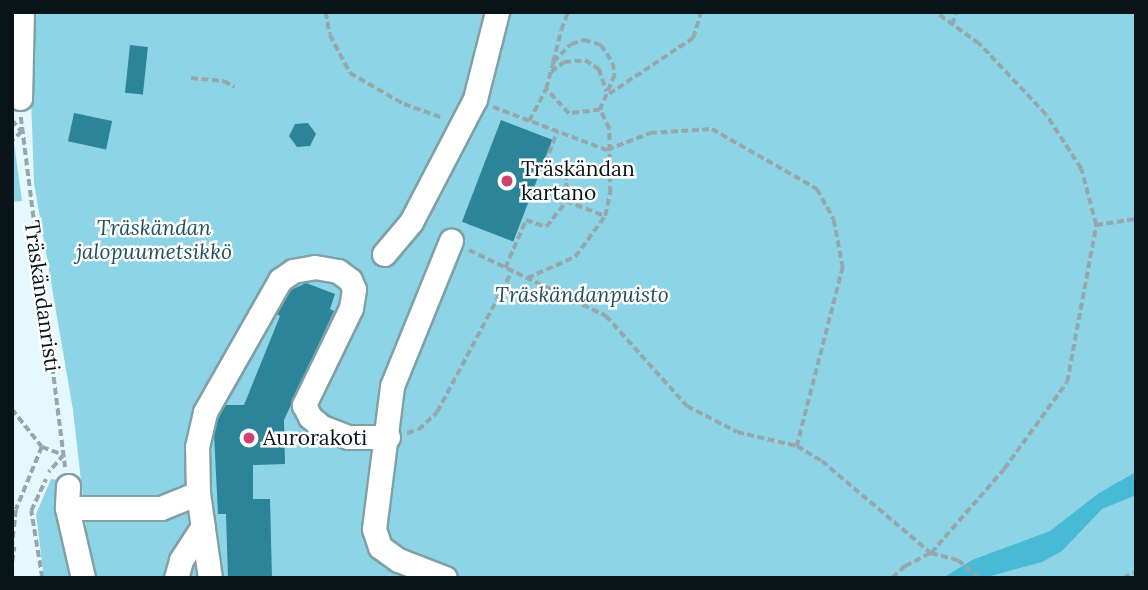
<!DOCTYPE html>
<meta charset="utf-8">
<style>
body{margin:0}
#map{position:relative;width:1148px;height:590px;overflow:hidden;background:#e4f8fe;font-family:Lora,serif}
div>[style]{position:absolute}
.green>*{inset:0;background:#8dd4e6}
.water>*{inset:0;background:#47bbd5}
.building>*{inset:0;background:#2b8497;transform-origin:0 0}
.path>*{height:3.5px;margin-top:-1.75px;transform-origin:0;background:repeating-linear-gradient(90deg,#96a7ac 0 7px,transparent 0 10.5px)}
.roads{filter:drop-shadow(2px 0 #80a0a8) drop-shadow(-2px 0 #80a0a8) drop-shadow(0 2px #80a0a8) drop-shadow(0 -2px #80a0a8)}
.minor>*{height:23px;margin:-11.5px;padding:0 11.5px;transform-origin:11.5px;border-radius:11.5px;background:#fff}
.dots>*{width:19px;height:19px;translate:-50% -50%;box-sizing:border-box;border:4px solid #fff;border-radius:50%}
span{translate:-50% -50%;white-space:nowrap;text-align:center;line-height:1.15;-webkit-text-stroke:5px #fff;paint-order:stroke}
.poi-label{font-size:21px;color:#081417}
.left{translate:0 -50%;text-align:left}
.park-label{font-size:21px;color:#1f505b;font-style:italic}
.street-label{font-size:21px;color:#081417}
.frame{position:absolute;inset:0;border:14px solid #081417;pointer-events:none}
</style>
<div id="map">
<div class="green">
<i style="clip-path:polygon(28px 12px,1136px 12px,1136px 578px,92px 578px,73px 410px,34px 183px)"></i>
<i style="clip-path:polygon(12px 128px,22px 201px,12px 202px)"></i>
<i style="clip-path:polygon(51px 479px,59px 480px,70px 578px,44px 578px,36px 514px)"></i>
</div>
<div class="water">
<i style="clip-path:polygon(1136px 472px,1136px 495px,1102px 509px,1062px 551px,1042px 562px,983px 578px,943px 578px,972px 560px,1050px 531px,1099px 493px)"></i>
</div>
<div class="building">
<i style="left:130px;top:45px;width:18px;height:48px;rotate:6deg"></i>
<i style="left:74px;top:113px;width:39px;height:29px;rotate:12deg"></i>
<i style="left:501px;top:120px;width:55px;height:109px;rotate:21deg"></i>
<i style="clip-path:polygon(308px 123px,316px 134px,310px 146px,297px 147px,289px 136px,295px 124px)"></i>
<i style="clip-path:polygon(306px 283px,335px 294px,330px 309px,334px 311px,284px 420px,285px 464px,253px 465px,253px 499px,270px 499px,272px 578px,228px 578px,226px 514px,218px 514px,214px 434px,218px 417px,225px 405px,244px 405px,280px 316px,277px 314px,291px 290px)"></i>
</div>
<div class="path">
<i style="left:326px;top:12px;width:23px;rotate:80deg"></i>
<i style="left:330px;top:35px;width:43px;rotate:62.2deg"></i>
<i style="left:350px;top:73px;width:62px;rotate:29.9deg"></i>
<i style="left:404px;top:104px;width:41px;rotate:19.7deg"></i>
<i style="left:952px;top:25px;width:14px;rotate:-73deg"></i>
<i style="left:553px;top:62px;width:25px;rotate:-45deg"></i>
<i style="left:571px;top:44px;width:14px;rotate:-17deg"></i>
<i style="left:584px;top:40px;width:18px;rotate:16deg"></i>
<i style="left:601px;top:45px;width:22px;rotate:56deg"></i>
<i style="left:613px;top:63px;width:12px;rotate:81deg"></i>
<i style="left:615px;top:75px;width:38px;rotate:113deg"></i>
<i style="left:600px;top:110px;width:31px;rotate:173deg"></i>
<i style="left:569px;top:114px;width:34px;rotate:-133deg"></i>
<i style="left:546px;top:89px;width:28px;rotate:-75deg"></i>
<i style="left:553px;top:62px;width:33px;rotate:-76deg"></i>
<i style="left:561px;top:30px;width:19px;rotate:-69deg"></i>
<i style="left:551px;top:72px;width:16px;rotate:-38deg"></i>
<i style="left:564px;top:62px;width:21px;rotate:-5deg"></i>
<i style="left:585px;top:60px;width:17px;rotate:33deg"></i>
<i style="left:599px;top:69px;width:24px;rotate:71deg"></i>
<i style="left:191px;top:78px;width:33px;rotate:5deg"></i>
<i style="left:224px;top:81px;width:12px;rotate:31deg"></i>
<i style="left:609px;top:94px;width:101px;rotate:-33.7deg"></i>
<i style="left:693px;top:38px;width:27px;rotate:-73deg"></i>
<i style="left:493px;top:107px;width:122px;rotate:20.7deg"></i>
<i style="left:607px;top:150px;width:46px;rotate:-21.6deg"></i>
<i style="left:650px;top:133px;width:62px;rotate:-3.7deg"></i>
<i style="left:712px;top:129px;width:121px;rotate:29.7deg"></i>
<i style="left:817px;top:189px;width:35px;rotate:61deg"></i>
<i style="left:834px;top:220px;width:48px;rotate:79.2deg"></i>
<i style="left:843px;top:267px;width:185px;rotate:104.4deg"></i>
<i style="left:21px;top:117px;width:353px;rotate:82.8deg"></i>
<i style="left:12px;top:120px;width:16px;rotate:50deg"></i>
<i style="left:22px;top:132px;width:13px;rotate:138deg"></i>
<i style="left:529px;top:121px;width:36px;rotate:-62deg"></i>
<i style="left:566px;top:201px;width:42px;rotate:21deg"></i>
<i style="left:1096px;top:225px;width:40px;rotate:-8.5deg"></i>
<i style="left:469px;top:250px;width:152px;rotate:25.7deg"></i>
<i style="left:606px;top:316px;width:121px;rotate:48deg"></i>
<i style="left:687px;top:406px;width:56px;rotate:27.5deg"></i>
<i style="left:737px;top:432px;width:62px;rotate:13.1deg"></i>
<i style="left:797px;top:446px;width:29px;rotate:31deg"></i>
<i style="left:822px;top:461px;width:143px;rotate:40.2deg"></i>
<i style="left:931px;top:553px;width:111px;rotate:-49deg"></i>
<i style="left:1004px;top:469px;width:107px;rotate:-54.1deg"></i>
<i style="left:1067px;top:382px;width:160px;rotate:-79.5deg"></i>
<i style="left:1096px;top:225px;width:58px;rotate:-105deg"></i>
<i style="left:1081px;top:169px;width:64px;rotate:-122.9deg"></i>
<i style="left:1046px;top:115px;width:98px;rotate:-133.3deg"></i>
<i style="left:979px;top:44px;width:54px;rotate:-144deg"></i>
<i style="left:505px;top:268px;width:52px;rotate:-66.4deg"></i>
<i style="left:526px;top:220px;width:21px;rotate:19deg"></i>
<i style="left:546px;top:227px;width:33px;rotate:-52deg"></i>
<i style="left:566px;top:201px;width:29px;rotate:-90deg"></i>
<i style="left:566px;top:172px;width:23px;rotate:-157deg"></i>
<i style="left:545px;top:163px;width:34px;rotate:-69deg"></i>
<i style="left:527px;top:278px;width:52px;rotate:-23.6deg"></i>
<i style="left:575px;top:257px;width:51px;rotate:-53.8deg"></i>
<i style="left:605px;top:216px;width:24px;rotate:-78deg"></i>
<i style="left:610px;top:193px;width:64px;rotate:-90.9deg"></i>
<i style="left:609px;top:129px;width:21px;rotate:-115deg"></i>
<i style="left:12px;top:409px;width:48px;rotate:51.7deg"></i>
<i style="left:42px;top:447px;width:68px;rotate:112.4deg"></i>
<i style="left:16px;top:510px;width:37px;rotate:96deg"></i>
<i style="left:407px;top:433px;width:11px;rotate:-15deg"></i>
<i style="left:418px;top:430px;width:26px;rotate:-43deg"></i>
<i style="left:437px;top:412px;width:160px;rotate:-62deg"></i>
<i style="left:42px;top:447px;width:23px;rotate:20deg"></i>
<i style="left:64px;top:455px;width:23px;rotate:131deg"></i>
<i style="left:12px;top:562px;width:15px;rotate:-82deg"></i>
<i style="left:42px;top:578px;width:68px;rotate:-99.3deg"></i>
<i style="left:31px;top:511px;width:35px;rotate:-65deg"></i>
<i style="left:892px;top:578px;width:18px;rotate:-43deg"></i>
<i style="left:905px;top:566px;width:29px;rotate:-27deg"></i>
<i style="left:931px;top:553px;width:28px;rotate:15deg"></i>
<i style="left:958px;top:560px;width:28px;rotate:41deg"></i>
<i style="left:1123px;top:578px;width:14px;rotate:-25deg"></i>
</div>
<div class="roads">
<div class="minor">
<i style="left:20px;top:98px;width:86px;rotate:-88.7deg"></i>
<i style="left:384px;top:254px;width:42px;rotate:-49.8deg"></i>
<i style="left:411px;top:222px;width:139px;rotate:-62.5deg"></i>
<i style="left:475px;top:99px;width:90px;rotate:-75.8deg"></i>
<i style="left:68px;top:486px;width:22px;rotate:93deg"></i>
<i style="left:67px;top:508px;width:72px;rotate:77.1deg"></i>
<i style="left:198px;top:493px;width:46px;rotate:-91.2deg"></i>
<i style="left:197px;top:447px;width:36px;rotate:-77deg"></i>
<i style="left:205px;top:412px;width:152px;rotate:-60.4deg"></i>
<i style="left:280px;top:280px;width:16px;rotate:-35deg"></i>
<i style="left:293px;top:271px;width:22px;rotate:-10deg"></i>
<i style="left:315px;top:267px;width:23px;rotate:10deg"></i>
<i style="left:338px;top:271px;width:15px;rotate:37deg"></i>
<i style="left:350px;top:280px;width:10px;rotate:66deg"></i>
<i style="left:354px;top:289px;width:19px;rotate:99deg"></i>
<i style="left:351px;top:308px;width:108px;rotate:115.9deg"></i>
<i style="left:304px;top:405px;width:13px;rotate:63deg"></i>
<i style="left:310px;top:417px;width:16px;rotate:40deg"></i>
<i style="left:322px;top:427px;width:28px;rotate:21deg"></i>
<i style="left:348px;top:437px;width:40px"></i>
<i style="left:67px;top:508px;width:94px"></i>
<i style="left:161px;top:508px;width:40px;rotate:-22deg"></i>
<i style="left:198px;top:493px;width:86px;rotate:82deg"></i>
<i style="left:176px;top:578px;width:19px;rotate:-74deg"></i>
<i style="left:181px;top:560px;width:40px;rotate:-57.1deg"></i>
<i style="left:445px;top:578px;width:50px;rotate:-159deg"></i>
<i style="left:398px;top:560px;width:22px;rotate:-144deg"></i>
<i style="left:380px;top:547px;width:19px;rotate:-108deg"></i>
<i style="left:374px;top:529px;width:144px;rotate:-82.8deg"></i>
<i style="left:392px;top:386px;width:157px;rotate:-67.9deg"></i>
</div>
</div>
<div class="dots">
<i style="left:507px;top:181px;background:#cf416e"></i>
<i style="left:249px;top:438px;background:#cf416e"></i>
</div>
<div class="poi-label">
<span class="left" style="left:521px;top:181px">Träskändan<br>kartano</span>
<span class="left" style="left:263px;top:438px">Aurorakoti</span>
</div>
<div class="park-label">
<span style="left:154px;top:240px">Träskändan<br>jalopuumetsikkö</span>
<span style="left:582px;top:295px">Träskändanpuisto</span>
</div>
<div class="street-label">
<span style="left:42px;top:296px;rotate:82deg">Träskändanristi</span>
</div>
<div class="frame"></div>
</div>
